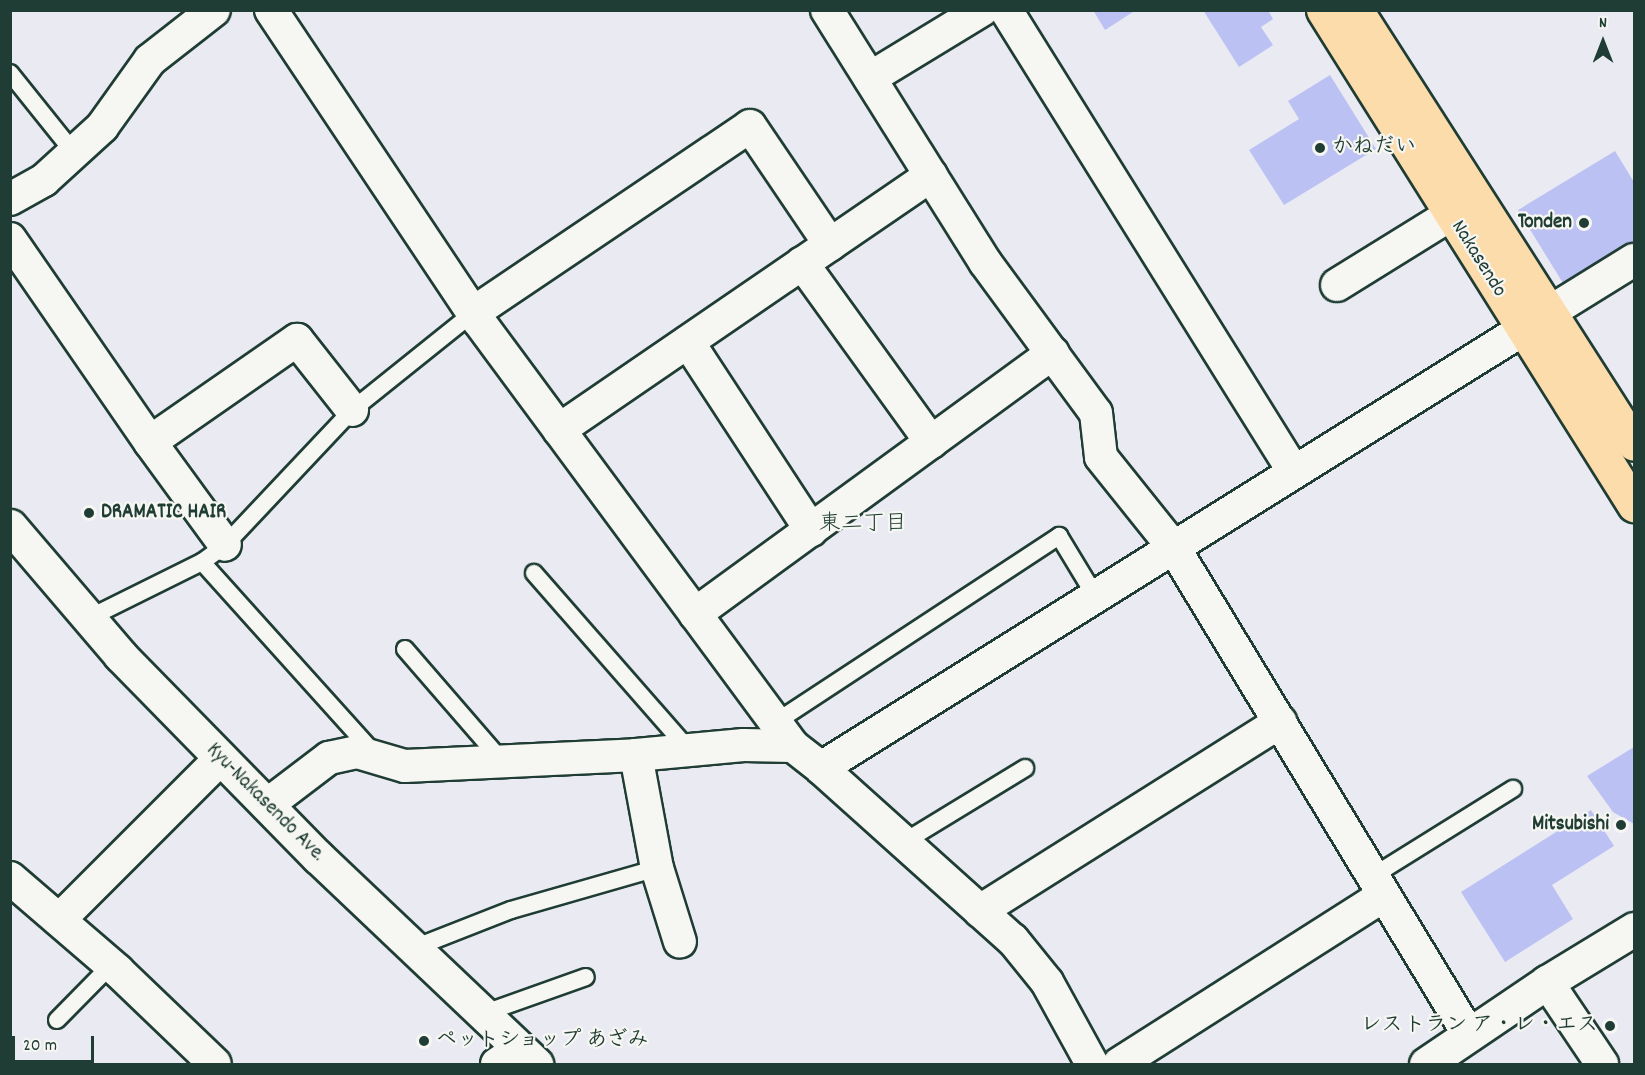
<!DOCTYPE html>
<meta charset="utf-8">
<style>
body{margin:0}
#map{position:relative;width:1645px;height:1075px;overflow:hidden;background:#eaebf2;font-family:Dekko,"Klee One",sans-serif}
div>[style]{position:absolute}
.building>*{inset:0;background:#bcc1f3}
.roads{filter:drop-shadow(2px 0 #1f3d34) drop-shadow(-2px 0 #1f3d34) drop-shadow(0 2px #1f3d34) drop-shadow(0 -2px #1f3d34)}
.service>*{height:16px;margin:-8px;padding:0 8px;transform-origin:8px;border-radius:8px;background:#f6f6f2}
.minor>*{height:32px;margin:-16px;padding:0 16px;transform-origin:16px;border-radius:16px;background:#f6f6f2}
.tertiary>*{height:33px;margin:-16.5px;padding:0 16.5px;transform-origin:16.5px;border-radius:16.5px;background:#f6f6f2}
.secondary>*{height:33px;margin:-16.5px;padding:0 16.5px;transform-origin:16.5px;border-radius:16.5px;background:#f6f6f2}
.trunk>*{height:33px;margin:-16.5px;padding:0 16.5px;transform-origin:16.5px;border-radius:16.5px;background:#fddcac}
.dots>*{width:16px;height:16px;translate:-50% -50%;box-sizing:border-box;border:3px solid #f6f6f2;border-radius:50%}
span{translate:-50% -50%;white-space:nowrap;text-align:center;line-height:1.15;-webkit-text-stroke:4.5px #f6f6f2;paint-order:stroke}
.poi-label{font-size:21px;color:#1f3d34;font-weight:700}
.left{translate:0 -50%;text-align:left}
.right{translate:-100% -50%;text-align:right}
.street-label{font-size:21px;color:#1f3d34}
.neighbourhood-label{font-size:22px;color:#1f3d34}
.frame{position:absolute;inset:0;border:12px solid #1f3d34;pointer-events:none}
.north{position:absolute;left:1573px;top:12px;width:60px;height:60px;-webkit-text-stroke:4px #f6f6f2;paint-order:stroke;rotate:0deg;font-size:16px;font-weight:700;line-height:24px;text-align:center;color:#1f3d34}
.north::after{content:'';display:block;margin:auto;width:21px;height:27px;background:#1f3d34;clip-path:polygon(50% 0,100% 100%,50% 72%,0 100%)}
.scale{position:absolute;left:12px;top:1036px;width:82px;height:27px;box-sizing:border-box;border:3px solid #1f3d34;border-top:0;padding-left:8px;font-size:18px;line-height:21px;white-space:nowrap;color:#1f3d34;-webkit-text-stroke:4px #f6f6f2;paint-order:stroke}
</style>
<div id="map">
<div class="building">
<i style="clip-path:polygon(1093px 10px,1136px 10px,1105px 30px)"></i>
<i style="clip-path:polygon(1203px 10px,1268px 10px,1273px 19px,1261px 27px,1273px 45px,1239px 67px)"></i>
<i style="clip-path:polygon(1330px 75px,1376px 149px,1284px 205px,1249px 150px,1299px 119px,1288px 101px)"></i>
<i style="clip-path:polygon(1615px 151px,1634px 182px,1634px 246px,1566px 288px,1518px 210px)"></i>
<i style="clip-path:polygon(1634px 747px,1634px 824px,1613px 812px,1587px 776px)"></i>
<i style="clip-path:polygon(1591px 810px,1614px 846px,1552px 885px,1573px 919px,1505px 962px,1461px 892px)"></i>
</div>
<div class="roads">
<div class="service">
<i style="left:10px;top:73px;width:102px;rotate:51.3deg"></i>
<i style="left:202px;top:562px;width:257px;rotate:48deg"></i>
<i style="left:534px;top:573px;width:235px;rotate:48.8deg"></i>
<i style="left:89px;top:618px;width:126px;rotate:-26.4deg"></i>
<i style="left:202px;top:562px;width:29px;rotate:-36deg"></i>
<i style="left:225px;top:545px;width:185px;rotate:-46.7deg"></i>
<i style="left:352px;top:410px;width:155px;rotate:-38.7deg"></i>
<i style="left:405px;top:649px;width:150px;rotate:49.1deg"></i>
<i style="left:776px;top:722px;width:339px;rotate:-33.3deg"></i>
<i style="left:1059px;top:536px;width:71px;rotate:58.8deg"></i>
<i style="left:904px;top:842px;width:142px;rotate:-31.4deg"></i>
<i style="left:1373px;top:876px;width:165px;rotate:-31.9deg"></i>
<i style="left:414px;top:948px;width:104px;rotate:-21.4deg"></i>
<i style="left:511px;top:910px;width:152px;rotate:-16deg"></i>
<i style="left:482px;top:1014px;width:110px;rotate:-19.6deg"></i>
<i style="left:57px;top:1020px;width:77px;rotate:-45.5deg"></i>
</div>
<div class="minor">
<i style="left:271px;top:10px;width:373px;rotate:56.3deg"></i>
<i style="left:478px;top:320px;width:530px;rotate:53.52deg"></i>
<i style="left:793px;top:746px;width:36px;rotate:38deg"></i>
<i style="left:821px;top:768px;width:258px;rotate:41.9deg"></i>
<i style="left:1013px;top:940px;width:54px;rotate:51deg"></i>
<i style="left:1047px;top:982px;width:94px;rotate:61.2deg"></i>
<i style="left:827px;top:10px;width:297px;rotate:57.9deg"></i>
<i style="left:985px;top:262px;width:187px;rotate:53.7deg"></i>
<i style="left:1096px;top:413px;width:44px;rotate:83.5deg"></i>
<i style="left:1101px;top:457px;width:117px;rotate:51.3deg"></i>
<i style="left:1174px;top:548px;width:569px;rotate:58.79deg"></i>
<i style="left:1006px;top:10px;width:544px;rotate:58.06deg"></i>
<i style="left:870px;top:78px;width:131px;rotate:-31.3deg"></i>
<i style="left:10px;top:199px;width:39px;rotate:-29deg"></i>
<i style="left:44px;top:180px;width:79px;rotate:-42.4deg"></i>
<i style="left:102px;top:127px;width:82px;rotate:-54.4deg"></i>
<i style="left:150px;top:60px;width:81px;rotate:-38deg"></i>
<i style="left:10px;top:239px;width:247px;rotate:55.4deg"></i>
<i style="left:150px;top:442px;width:127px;rotate:53.9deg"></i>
<i style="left:802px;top:263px;width:221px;rotate:54.2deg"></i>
<i style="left:1337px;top:285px;width:133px;rotate:-31.8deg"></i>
<i style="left:1550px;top:312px;width:99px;rotate:-31.8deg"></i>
<i style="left:473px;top:313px;width:334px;rotate:-34deg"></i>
<i style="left:750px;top:126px;width:143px;rotate:55.9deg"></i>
<i style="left:688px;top:342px;width:225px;rotate:56.8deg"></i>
<i style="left:559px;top:430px;width:451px;rotate:-34.4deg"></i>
<i style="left:150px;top:442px;width:179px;rotate:-34.8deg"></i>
<i style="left:297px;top:340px;width:89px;rotate:51.8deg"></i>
<i style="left:695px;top:614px;width:443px;rotate:-36.1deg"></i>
<i style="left:636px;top:755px;width:115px;rotate:79.5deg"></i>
<i style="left:657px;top:868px;width:77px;rotate:72.7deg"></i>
<i style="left:821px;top:768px;width:827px;rotate:-32deg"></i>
<i style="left:267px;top:805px;width:78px;rotate:-37.2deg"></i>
<i style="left:329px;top:758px;width:29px;rotate:-12deg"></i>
<i style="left:357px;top:752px;width:50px;rotate:16.3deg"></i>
<i style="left:405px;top:766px;width:231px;rotate:-2.7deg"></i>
<i style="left:636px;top:755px;width:108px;rotate:-5.3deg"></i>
<i style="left:744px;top:745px;width:49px;rotate:1.2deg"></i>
<i style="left:10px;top:878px;width:143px;rotate:40.7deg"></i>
<i style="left:118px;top:971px;width:134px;rotate:43.8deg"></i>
<i style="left:980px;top:911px;width:355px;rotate:-32.2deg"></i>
<i style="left:59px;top:920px;width:229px;rotate:-45deg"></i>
<i style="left:1547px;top:982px;width:99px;rotate:56.1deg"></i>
<i style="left:497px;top:1064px;width:27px;rotate:-34deg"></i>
<i style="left:1119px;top:1064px;width:314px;rotate:-32.5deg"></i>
</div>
<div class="tertiary">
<i style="left:1426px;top:1064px;width:146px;rotate:-34.1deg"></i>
<i style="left:1547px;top:982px;width:102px;rotate:-31.3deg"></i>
</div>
<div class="secondary">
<i style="left:10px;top:526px;width:170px;rotate:49.5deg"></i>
<i style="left:120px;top:655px;width:283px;rotate:45.6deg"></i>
<i style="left:318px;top:857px;width:301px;rotate:43.5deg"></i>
</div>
<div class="trunk">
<i style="left:1323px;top:10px;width:585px;rotate:57.86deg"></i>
<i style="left:1356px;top:10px;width:515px;rotate:57.36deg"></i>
</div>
</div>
<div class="dots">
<i style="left:1320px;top:148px;background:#1f3d34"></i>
<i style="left:1584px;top:223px;background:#1f3d34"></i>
<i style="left:89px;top:513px;background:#1f3d34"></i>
<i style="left:1621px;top:825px;background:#1f3d34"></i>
<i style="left:1610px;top:1026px;background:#1f3d34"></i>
<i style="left:424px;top:1041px;background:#1f3d34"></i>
</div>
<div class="poi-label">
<span class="left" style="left:1332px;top:148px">かねだい</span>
<span class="right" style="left:1572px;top:223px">Tonden</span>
<span class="left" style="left:101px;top:513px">DRAMATIC HAIR</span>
<span class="right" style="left:1609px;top:825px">Mitsubishi</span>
<span class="right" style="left:1598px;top:1026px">レストラン ア・レ・エス</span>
<span class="left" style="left:436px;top:1041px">ペットショップ あざみ</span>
</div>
<div class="street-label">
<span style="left:1478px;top:259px;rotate:58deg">Nakasendo</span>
<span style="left:265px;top:803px;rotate:45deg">Kyu-Nakasendo Ave.</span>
</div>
<div class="neighbourhood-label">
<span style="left:863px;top:525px">東二丁目</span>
</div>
<div class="frame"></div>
<div class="north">N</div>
<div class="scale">20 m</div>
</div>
